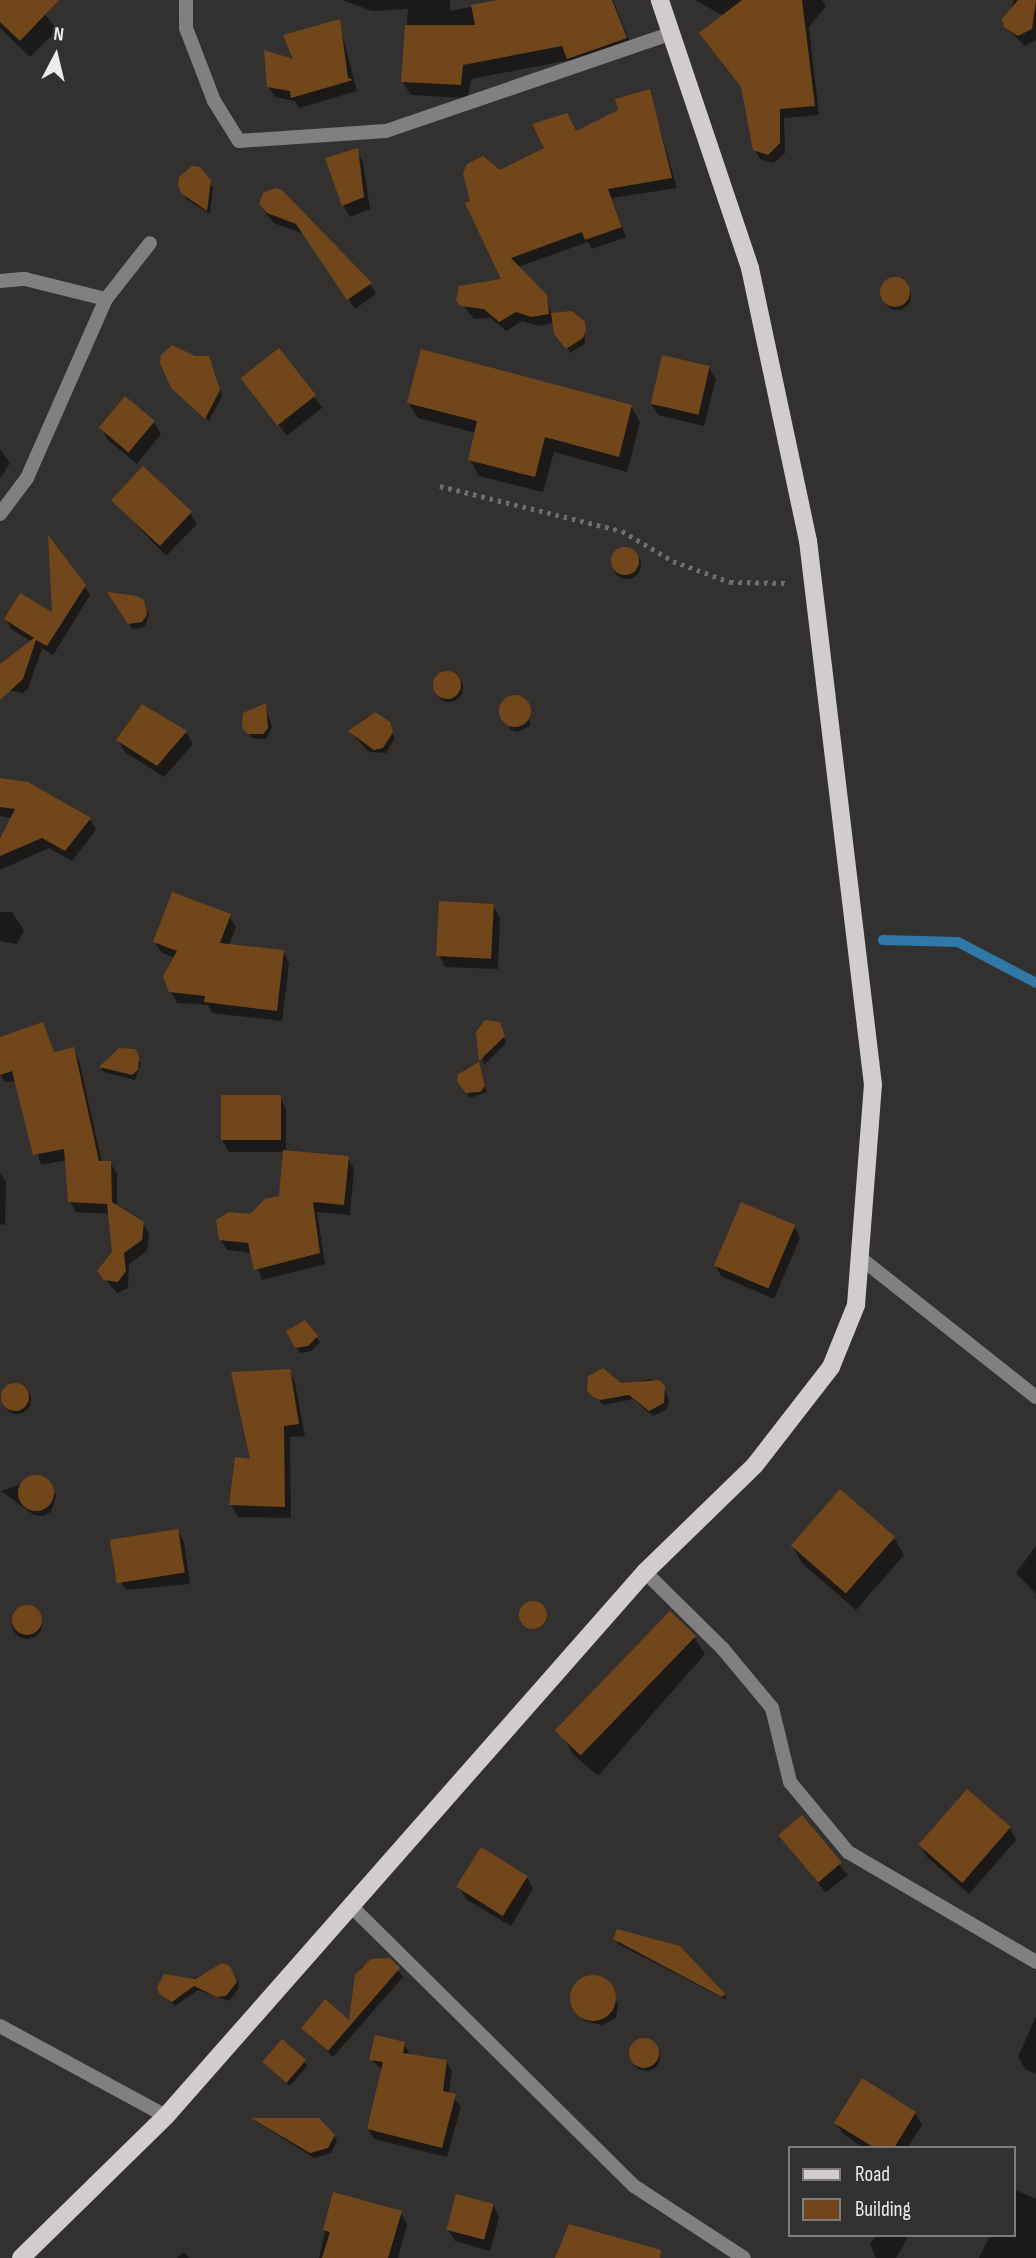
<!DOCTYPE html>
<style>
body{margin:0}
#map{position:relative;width:1036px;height:2258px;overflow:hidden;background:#33312f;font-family:"Sofia Sans Condensed",sans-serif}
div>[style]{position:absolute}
.shadow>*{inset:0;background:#0007;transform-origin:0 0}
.round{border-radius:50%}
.stream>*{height:10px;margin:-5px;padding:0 5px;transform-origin:5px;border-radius:5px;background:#2f78a8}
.building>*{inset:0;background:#71461a;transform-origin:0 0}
.path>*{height:4.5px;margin-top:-2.25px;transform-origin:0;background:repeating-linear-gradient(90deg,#6f6d6b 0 3.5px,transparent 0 8.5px)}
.street>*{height:14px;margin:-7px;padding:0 7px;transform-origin:7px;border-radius:7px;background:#817f7f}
.primary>*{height:18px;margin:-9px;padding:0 9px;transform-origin:9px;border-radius:9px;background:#d1cdcd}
span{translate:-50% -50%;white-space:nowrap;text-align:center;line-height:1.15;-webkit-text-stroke:7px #33312f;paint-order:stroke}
.legend{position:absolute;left:788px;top:2146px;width:228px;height:91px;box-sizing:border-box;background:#33312f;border:2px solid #7d7c7a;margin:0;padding:9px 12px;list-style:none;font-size:21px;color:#edecea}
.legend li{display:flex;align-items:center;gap:14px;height:35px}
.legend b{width:35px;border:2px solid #7d7c7a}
.north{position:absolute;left:21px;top:21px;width:70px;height:70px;-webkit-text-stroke:5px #33312f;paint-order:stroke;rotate:7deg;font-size:19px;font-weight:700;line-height:28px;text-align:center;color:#edecea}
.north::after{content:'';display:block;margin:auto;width:24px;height:32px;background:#edecea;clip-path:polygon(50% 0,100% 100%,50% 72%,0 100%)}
</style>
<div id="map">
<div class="shadow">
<i style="clip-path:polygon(0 0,34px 0,57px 30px,30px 57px,0 28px)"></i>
<i style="clip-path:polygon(342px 0,450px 0,450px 11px,508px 0,613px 0,634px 53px,577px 72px,570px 60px,471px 79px,468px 98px,411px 95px,402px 81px,408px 9px,372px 11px)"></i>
<i style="clip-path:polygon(695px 0,822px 0,826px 6px,809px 27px,819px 115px,784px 118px,785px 153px,774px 163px,760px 159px,755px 150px,743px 90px,707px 42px,724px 16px)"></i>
<i style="clip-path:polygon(1014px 0,1036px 0,1036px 40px,1025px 46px,1006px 27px)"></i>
<i style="clip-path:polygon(339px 22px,357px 91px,299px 108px,295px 101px,275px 97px,268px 86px)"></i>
<i style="clip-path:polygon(649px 91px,677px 188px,612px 198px,626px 237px,592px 249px,588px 242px,518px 267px,545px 296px,552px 315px,584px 323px,585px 344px,570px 353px,554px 323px,538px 326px,522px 321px,506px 331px,491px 318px,474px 319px,458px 299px,460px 287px,504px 280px,500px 172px,620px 111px)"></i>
<i style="clip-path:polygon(357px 150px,363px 162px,370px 209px,350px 217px,343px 205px)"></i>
<i style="clip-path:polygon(200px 169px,213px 187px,210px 214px,186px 199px,180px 185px,185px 171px)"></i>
<i style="clip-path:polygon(269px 191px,370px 284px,376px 294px,355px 309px,304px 234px,274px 223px,267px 215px,261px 204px)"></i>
<i class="round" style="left:883px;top:282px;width:28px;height:28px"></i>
<i style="left:278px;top:351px;width:72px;height:45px;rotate:52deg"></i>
<i style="clip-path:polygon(211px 364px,222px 396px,209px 421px,173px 387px)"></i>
<i style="clip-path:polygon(709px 368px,716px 379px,704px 426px,658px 415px,651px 404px)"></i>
<i style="clip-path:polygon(125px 398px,154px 422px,161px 434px,137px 464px,108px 440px,101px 428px)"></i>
<i style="clip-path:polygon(408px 402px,631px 406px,640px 422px,627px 472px,554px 452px,543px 492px,479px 476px,470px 460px,476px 433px,418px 418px)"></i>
<i style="clip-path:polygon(0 449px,10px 463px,1px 477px,0 477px)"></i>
<i style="clip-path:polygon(113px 500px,190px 513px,197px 524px,166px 556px)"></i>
<i class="round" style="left:613px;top:551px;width:28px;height:28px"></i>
<i style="clip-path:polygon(84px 586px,90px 595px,53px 655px,42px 648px,28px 689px,23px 693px,9px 690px,0 667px,32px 642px,11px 629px,6px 619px,54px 616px)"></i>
<i style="clip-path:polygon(111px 594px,136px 598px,149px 614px,145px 627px,132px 629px)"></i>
<i class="round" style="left:435px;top:674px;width:28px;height:28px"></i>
<i style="clip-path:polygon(509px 698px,528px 706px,530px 726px,517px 732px,510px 729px,500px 705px)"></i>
<i style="clip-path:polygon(143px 706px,186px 732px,193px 744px,164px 777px,125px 752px,118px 740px)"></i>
<i style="clip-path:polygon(265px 706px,272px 727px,266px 739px,252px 738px,248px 733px)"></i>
<i style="clip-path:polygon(366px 717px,383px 717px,395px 738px,386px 753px,369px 752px,350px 731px)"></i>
<i style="clip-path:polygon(0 779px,28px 784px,90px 820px,96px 830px,72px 861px,49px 848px,0 870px,0 843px,12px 818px,0 816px)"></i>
<i style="clip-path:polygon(493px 906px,500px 918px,498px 969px,445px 967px,439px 955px)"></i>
<i style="clip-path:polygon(0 912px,12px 912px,24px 931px,17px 944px,0 941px)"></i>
<i style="clip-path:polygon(229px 916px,236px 927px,229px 945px,283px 952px,289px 963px,282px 1021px,212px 1013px,208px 1005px,177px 1003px,170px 991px,175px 958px,162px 953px,155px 942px)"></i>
<i style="clip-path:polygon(42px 1024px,55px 1054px,73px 1049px,79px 1060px,102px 1163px,110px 1163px,117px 1173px,117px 1207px,143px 1223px,149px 1234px,147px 1251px,129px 1264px,128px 1288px,117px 1293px,99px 1271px,114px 1253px,109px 1214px,76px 1212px,70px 1202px,67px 1160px,41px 1165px,16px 1081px,5px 1082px,0 1074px,0 1039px)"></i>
<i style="clip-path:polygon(500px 1027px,506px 1043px,484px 1065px,478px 1033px)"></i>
<i style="clip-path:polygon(120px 1049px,141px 1063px,135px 1080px,104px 1072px,101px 1068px)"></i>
<i style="clip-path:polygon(479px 1064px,487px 1092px,470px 1098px,459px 1082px,464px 1069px)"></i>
<i style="clip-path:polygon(280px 1097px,286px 1109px,286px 1152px,348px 1158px,354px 1169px,350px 1215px,317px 1212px,325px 1264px,262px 1280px,252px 1253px,227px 1250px,220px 1239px,280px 1198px,284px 1152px,229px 1152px,222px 1140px)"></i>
<i style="clip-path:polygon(0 1172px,6px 1182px,5px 1225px,0 1224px)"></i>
<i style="clip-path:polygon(794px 1226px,800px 1238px,774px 1299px,721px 1276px,715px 1264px)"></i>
<i style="clip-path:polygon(304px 1322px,320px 1342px,311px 1351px,300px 1353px,289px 1332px)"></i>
<i style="clip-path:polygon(289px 1371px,295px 1383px,305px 1436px,290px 1437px,291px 1518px,238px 1517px,231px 1505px)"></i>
<i style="clip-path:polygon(651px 1379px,664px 1387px,669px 1401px,667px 1409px,653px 1416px,633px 1399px,604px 1405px,589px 1391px)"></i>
<i class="round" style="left:3px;top:1386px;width:28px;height:28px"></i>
<i style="clip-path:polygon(42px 1477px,56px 1496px,51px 1512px,43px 1516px,34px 1515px,1px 1491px)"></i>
<i style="clip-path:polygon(177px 1530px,184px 1542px,190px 1584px,126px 1590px,119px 1578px)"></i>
<i style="clip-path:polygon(894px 1538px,904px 1555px,856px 1610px,802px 1563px,792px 1545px)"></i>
<i style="clip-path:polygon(1036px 1546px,1036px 1594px,1016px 1573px)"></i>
<i class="round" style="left:523px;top:1605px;width:24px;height:24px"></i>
<i class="round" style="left:12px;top:1609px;width:30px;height:30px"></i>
<i style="clip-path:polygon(694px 1637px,705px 1654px,598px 1776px,573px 1754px,563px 1736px)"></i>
<i style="left:802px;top:1817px;width:74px;height:28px;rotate:52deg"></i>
<i style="clip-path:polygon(1010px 1828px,1016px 1840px,969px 1894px,927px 1857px,920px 1845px)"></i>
<i style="clip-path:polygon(527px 1877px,533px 1889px,511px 1926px,466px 1899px,459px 1887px)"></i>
<i style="clip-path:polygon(615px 1938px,724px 1995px,727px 2000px,618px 1944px)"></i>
<i style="clip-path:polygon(389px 1960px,403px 1977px,333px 2057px,303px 2028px,350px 2024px,356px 1976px,362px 1967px)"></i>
<i style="clip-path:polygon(222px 1965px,238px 1981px,239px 1988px,229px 2001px,198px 1990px,175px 2006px,161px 1993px)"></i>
<i style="clip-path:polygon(588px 1978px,606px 1981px,618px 2005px,616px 2018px,602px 2025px,584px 2021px,574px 2007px,574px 1989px)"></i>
<i style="clip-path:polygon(1036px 2016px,1036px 2074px,1025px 2069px,1018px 2057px)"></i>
<i class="round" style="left:632px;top:2043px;width:28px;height:28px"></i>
<i style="clip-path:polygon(404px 2043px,410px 2056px,446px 2061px,452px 2071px,449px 2094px,461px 2106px,447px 2157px,374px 2139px,368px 2129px,383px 2071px,371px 2059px)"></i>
<i style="clip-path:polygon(304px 2061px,307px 2066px,290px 2086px,265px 2062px)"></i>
<i style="clip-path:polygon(915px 2113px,922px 2125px,907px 2148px,864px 2148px,843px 2134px,836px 2123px)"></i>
<i style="clip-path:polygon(254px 2120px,334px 2136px,337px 2141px,331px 2153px,314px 2158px)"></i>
<i style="clip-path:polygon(1013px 2189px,1036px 2199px,1036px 2258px,979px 2258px,990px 2235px,1013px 2235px)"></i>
<i style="clip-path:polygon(334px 2194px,401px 2213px,407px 2224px,398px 2258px,319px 2258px)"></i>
<i style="clip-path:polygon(493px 2205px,499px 2217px,490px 2251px,455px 2241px,448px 2230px)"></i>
<i style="clip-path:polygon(877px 2235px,940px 2235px,908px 2237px,896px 2258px,876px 2258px,870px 2244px)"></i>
<i style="clip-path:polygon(184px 2252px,189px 2258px,177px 2258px)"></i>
</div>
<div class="stream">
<i style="left:883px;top:940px;width:75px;rotate:1.5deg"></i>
<i style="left:958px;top:942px;width:88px;rotate:27.7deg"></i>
</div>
<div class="building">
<i style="clip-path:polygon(0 0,59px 0,20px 41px,0 22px)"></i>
<i style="clip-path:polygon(498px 0,612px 0,627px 38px,567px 59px,562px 46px,463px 65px,461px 85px,401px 82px,405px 25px,475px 25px,471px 5px)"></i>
<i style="clip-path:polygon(742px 0,802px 0,815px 106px,780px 109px,780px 143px,768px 155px,753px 150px,741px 87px,699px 33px)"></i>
<i style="clip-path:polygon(1018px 0,1036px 0,1032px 29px,1018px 36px,1004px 27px,1002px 19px)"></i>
<i style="clip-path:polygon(340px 19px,348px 78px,353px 80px,291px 98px,290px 91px,267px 87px,264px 50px,293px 59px,283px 35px)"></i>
<i style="clip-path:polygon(650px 89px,672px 178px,608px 189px,622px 227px,585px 240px,582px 232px,511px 258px,547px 295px,549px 314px,531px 317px,516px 312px,499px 322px,484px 309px,460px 306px,456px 300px,459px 286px,501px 279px,465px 203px,470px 201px,463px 173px,467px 164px,483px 156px,500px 170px,544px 148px,532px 124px,567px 113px,576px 131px,618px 110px,615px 99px)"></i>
<i style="clip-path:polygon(358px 148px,364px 197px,342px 206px,325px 158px)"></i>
<i style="clip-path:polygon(192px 166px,200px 167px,211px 180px,207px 211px,181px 193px,178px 185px,179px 177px)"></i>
<i style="clip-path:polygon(275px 188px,282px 190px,372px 283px,347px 300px,296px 224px,267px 213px,259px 204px,263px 193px)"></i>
<i class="round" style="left:880px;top:277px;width:30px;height:30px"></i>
<i style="clip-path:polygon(572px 311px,585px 322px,586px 330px,583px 338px,566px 349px,554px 334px,551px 313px)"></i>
<i style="clip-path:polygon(172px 345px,195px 356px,209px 356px,220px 390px,205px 419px,171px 388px,160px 363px,161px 355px)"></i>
<i style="left:279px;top:348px;width:60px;height:49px;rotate:52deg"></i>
<i style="clip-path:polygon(421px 349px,632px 405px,619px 457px,545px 437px,535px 477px,468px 460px,477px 421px,407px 403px)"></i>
<i style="left:662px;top:355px;width:49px;height:50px;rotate:13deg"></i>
<i style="left:125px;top:396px;width:39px;height:41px;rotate:40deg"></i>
<i style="left:143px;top:466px;width:67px;height:47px;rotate:43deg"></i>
<i style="clip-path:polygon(48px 535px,86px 585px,47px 646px,36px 640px,23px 679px,0 700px,0 664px,34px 638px,4px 619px,20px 593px,52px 612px)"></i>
<i class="round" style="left:611px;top:547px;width:28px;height:28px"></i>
<i style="clip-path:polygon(107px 592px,137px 596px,144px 600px,147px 615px,142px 622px,128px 624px)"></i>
<i class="round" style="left:433px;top:671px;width:28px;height:28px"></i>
<i class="round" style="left:499px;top:695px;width:32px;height:32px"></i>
<i style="clip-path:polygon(266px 703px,268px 728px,263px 734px,248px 734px,242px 728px,243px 713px)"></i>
<i style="clip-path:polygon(142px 704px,187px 731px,157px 766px,116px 740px)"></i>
<i style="clip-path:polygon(375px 712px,390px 722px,393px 732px,383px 748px,374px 750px,348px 731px)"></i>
<i style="clip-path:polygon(0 778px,28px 782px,91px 818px,65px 851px,42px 838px,0 856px,0 839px,15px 809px,0 807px)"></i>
<i style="clip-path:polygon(172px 892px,231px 914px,220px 943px,284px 950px,277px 1011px,204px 1002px,205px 996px,169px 992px,163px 976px,177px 951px,153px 942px)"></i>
<i style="left:439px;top:901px;width:55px;height:55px;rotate:3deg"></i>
<i style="clip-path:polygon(485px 1020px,500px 1022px,505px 1036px,479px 1061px,476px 1032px)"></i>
<i style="clip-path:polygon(43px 1022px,54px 1052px,74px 1047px,99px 1161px,111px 1161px,112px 1202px,144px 1222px,142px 1240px,124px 1253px,126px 1271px,118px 1282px,104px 1280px,97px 1271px,112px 1252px,107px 1204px,68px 1202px,64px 1149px,33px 1155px,12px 1071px,0 1075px,0 1037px)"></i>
<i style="clip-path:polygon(119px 1048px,135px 1049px,139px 1056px,138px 1070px,132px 1075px,99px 1067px)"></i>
<i style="clip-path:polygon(479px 1062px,485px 1086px,480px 1092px,466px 1093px,457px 1082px,458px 1074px)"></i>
<i style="left:221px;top:1095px;width:60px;height:45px"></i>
<i style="clip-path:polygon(283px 1150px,349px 1156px,344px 1205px,313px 1202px,320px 1253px,254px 1270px,248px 1243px,219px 1240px,216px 1220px,229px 1212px,250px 1214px,265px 1199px,279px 1196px)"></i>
<i style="left:741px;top:1202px;width:59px;height:69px;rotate:23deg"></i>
<i style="clip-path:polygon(305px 1320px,318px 1336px,308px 1346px,295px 1348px,286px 1331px)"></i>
<i style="clip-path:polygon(603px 1368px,621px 1383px,659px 1380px,665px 1386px,664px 1403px,649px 1411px,629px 1395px,600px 1400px,593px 1397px,587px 1391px,588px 1376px)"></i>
<i style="clip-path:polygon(290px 1369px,299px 1424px,284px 1426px,285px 1507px,229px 1505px,235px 1457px,250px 1459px,231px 1372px)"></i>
<i class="round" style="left:1px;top:1383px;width:28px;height:28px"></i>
<i class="round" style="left:18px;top:1475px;width:36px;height:36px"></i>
<i style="left:840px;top:1489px;width:73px;height:75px;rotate:41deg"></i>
<i style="left:178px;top:1529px;width:44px;height:69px;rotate:81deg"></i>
<i class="round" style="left:519px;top:1601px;width:28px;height:28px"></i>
<i class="round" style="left:12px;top:1605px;width:30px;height:30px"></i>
<i style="left:670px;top:1611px;width:36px;height:166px;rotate:44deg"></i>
<i style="left:967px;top:1789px;width:58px;height:74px;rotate:41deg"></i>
<i style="left:802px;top:1815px;width:62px;height:31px;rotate:50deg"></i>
<i style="left:481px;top:1847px;width:55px;height:47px;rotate:32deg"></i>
<i style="clip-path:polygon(617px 1929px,680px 1946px,725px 1994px,722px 1997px,613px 1939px)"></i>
<i style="clip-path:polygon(390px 1958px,400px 1968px,328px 2051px,301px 2028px,325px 1999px,349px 2020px,355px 1975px,371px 1959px)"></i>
<i style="clip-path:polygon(222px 1963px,230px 1966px,237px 1982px,226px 1996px,217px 1997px,194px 1986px,172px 2002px,159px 1994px,157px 1987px,164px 1974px,195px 1979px)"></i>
<i class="round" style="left:570px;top:1975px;width:46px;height:46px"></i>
<i style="clip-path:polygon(375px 2035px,405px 2042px,403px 2053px,447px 2060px,443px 2091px,456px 2094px,442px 2148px,367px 2129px,383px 2062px,369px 2060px)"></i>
<i class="round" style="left:629px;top:2038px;width:30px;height:30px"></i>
<i style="left:282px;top:2039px;width:32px;height:30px;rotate:41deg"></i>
<i style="clip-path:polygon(862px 2078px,916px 2112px,894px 2148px,875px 2148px,834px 2123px)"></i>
<i style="clip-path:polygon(251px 2118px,319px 2118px,335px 2135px,328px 2148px,310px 2153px)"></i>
<i style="clip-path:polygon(333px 2192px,402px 2211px,388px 2258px,322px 2258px,330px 2232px,323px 2230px)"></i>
<i style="left:456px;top:2194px;width:39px;height:37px;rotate:15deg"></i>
<i style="clip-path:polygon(569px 2224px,661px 2250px,660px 2258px,555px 2258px)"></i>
</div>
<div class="path">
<i style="left:440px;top:486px;width:187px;rotate:13.9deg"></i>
<i style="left:622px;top:531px;width:59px;rotate:30.5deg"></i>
<i style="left:673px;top:561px;width:61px;rotate:20.2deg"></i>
<i style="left:730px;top:582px;width:57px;rotate:1deg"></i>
</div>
<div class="street">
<i style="left:186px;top:0;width:28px;rotate:90deg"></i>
<i style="left:186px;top:28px;width:78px;rotate:69deg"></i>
<i style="left:214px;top:101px;width:47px;rotate:58deg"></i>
<i style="left:239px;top:141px;width:147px;rotate:-3.9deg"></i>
<i style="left:386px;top:131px;width:303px;rotate:-18.9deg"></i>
<i style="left:0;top:281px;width:25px;rotate:-5deg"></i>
<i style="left:25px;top:279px;width:83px;rotate:13.9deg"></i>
<i style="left:0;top:514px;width:45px;rotate:-53.1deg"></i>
<i style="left:27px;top:478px;width:196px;rotate:-66.2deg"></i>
<i style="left:106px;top:299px;width:71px;rotate:-51.8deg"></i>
<i style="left:863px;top:1260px;width:221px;rotate:38.4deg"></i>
<i style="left:645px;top:1572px;width:110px;rotate:44.6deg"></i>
<i style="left:723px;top:1649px;width:77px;rotate:50.3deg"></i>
<i style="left:772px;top:1708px;width:76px;rotate:76.3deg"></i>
<i style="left:790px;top:1782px;width:91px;rotate:50.4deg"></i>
<i style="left:848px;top:1852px;width:218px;rotate:30.3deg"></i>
<i style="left:350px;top:1905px;width:400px;rotate:44.7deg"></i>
<i style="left:634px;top:2186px;width:131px;rotate:33.2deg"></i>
<i style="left:0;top:2026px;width:189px;rotate:28.5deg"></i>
</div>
<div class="primary">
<i style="left:21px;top:2258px;width:203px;rotate:-44.4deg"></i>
<i style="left:166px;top:2116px;width:725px;rotate:-48.64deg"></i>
<i style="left:645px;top:1572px;width:153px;rotate:-44.2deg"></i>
<i style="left:755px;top:1465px;width:124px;rotate:-52.2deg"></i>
<i style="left:831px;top:1367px;width:67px;rotate:-68deg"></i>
<i style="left:856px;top:1305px;width:221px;rotate:-85.6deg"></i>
<i style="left:873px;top:1085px;width:548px;rotate:-96.81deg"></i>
<i style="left:808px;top:541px;width:279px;rotate:-102deg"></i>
<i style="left:750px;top:268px;width:283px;rotate:-108.6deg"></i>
</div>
<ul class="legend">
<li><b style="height:9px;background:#d1cdcd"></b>Road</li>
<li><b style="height:19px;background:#71461a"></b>Building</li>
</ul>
<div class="north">N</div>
</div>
